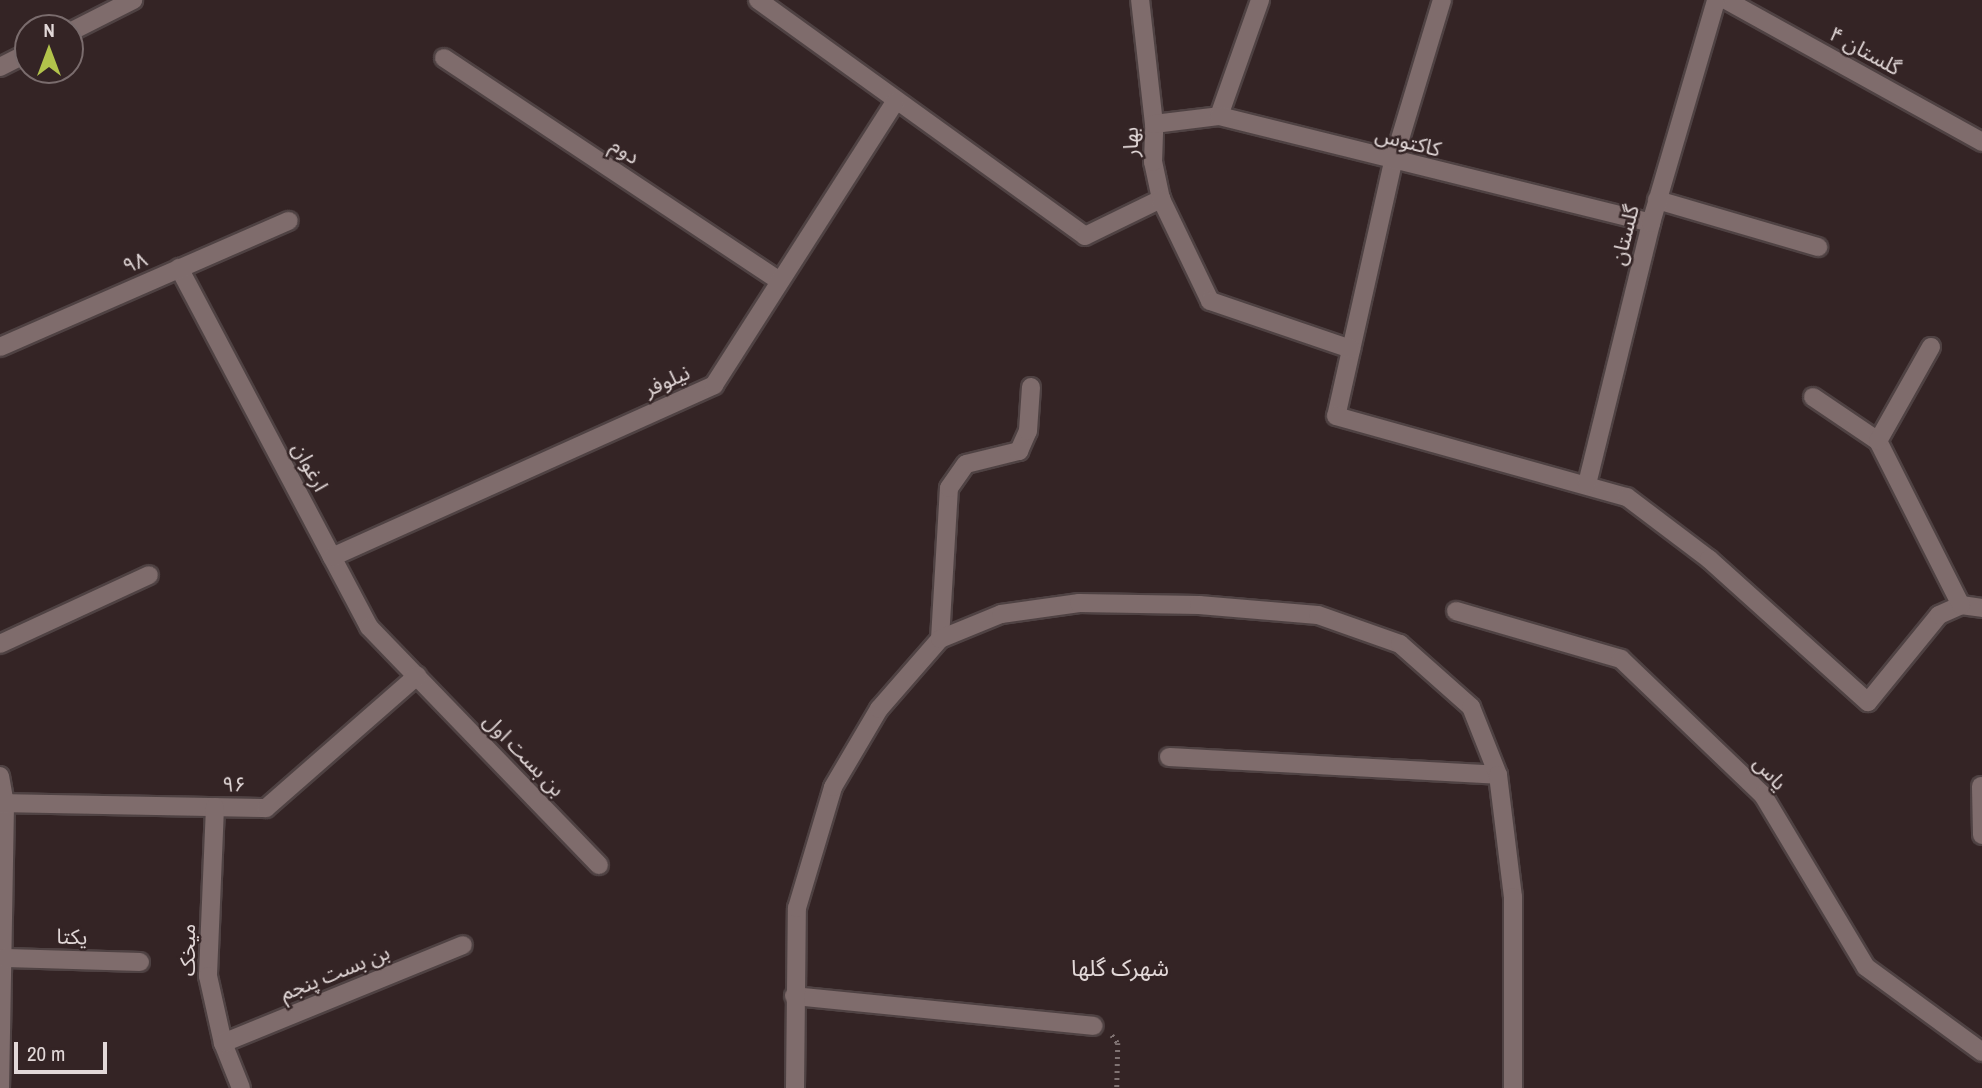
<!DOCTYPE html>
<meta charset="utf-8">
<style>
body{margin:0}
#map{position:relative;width:1982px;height:1088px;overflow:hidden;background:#342425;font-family:"Archivo Narrow","Noto Sans Arabic",sans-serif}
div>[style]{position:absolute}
.path>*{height:4.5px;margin-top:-2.25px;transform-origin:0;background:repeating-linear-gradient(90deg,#807373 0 2px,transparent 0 7px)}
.roads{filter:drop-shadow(2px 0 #4f4243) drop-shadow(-2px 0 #4f4243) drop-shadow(0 2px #4f4243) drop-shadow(0 -2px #4f4243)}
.minor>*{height:18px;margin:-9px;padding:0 9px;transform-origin:9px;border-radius:9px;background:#7f6c6c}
span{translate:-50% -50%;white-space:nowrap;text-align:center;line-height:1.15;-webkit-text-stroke:5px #342425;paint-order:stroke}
.street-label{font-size:21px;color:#e2d8d8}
.neighbourhood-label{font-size:23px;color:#e2d8d8}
.north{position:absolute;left:14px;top:14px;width:70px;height:70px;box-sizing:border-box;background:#342425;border:2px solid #7a6c6d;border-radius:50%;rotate:0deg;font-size:19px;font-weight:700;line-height:28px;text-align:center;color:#e2d8d8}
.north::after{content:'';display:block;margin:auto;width:24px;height:32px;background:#b2c34b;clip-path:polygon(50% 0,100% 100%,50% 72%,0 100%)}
.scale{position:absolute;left:14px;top:1042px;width:93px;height:32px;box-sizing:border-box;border:4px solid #e2d8d8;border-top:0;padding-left:9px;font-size:21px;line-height:24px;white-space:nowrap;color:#e2d8d8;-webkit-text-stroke:5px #342425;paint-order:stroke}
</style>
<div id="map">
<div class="path">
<i style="left:1112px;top:1035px;width:10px;rotate:53deg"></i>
<i style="left:1118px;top:1043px;width:45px;rotate:91.3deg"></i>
</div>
<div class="roads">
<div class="minor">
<i style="left:758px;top:0;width:403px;rotate:35.8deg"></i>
<i style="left:1085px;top:236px;width:85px;rotate:-26deg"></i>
<i style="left:1161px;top:199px;width:38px;rotate:-102deg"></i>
<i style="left:1153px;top:162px;width:38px;rotate:-88deg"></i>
<i style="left:1154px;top:124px;width:125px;rotate:-96.4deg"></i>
<i style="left:1442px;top:0;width:169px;rotate:106.8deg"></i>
<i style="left:1393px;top:162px;width:260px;rotate:102.6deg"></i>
<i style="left:1336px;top:416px;width:302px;rotate:15.6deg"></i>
<i style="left:1627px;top:497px;width:103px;rotate:37.1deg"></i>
<i style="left:1709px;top:559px;width:214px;rotate:42deg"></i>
<i style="left:1868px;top:702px;width:112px;rotate:-50.8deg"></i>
<i style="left:1939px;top:615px;width:24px;rotate:-24deg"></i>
<i style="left:1961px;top:605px;width:21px;rotate:8deg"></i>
<i style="left:1726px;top:0;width:293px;rotate:29deg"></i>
<i style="left:70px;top:32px;width:71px;rotate:-26.9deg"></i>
<i style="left:444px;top:58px;width:403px;rotate:33.6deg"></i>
<i style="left:0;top:67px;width:31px;rotate:-27deg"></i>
<i style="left:1219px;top:116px;width:123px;rotate:-70.5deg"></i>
<i style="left:1154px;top:124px;width:65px;rotate:-7deg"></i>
<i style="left:1219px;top:116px;width:445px;rotate:13.9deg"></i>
<i style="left:1161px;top:199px;width:113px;rotate:64.3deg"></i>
<i style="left:1210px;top:301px;width:149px;rotate:18.8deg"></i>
<i style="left:1657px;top:200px;width:168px;rotate:16.3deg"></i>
<i style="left:179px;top:268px;width:406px;rotate:62.1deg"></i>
<i style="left:369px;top:627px;width:331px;rotate:46deg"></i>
<i style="left:0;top:347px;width:315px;rotate:-23.6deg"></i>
<i style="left:1813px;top:397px;width:78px;rotate:34.1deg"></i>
<i style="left:1878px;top:441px;width:184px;rotate:63.2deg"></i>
<i style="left:1878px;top:441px;width:108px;rotate:-60.6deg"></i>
<i style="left:1587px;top:484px;width:269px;rotate:-76.2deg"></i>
<i style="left:1651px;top:223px;width:232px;rotate:-73.7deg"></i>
<i style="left:332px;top:557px;width:419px;rotate:-24.2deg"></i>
<i style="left:714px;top:385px;width:336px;rotate:-57.4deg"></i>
<i style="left:1456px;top:611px;width:172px;rotate:16.2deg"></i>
<i style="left:1621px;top:659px;width:197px;rotate:43.8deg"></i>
<i style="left:1763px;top:795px;width:200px;rotate:59.1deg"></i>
<i style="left:1866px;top:967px;width:144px;rotate:36.2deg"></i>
<i style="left:940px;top:639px;width:151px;rotate:-86.6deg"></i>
<i style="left:949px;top:488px;width:29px;rotate:-55deg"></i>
<i style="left:966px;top:464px;width:55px;rotate:-13.8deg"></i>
<i style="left:1019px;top:451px;width:22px;rotate:-66deg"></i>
<i style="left:1028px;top:431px;width:44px;rotate:-86.1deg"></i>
<i style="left:0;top:644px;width:164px;rotate:-24.8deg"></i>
<i style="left:1169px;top:757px;width:329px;rotate:3.1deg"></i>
<i style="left:0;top:776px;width:28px;rotate:80deg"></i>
<i style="left:5px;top:804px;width:284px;rotate:91deg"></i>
<i style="left:1981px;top:786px;width:49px;rotate:88.8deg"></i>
<i style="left:0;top:803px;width:266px;rotate:1.1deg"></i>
<i style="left:266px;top:808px;width:201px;rotate:-41.2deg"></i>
<i style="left:215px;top:807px;width:169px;rotate:92.4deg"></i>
<i style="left:208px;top:976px;width:69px;rotate:77.4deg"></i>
<i style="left:223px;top:1043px;width:48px;rotate:68.2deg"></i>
<i style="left:3px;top:958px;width:137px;rotate:1.7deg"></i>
<i style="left:794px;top:996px;width:301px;rotate:5.7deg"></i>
<i style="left:223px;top:1043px;width:259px;rotate:-22.2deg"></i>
<i style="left:795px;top:1088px;width:180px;rotate:-89.4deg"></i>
<i style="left:797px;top:908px;width:126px;rotate:-73.4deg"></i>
<i style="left:833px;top:787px;width:91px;rotate:-59.5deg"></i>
<i style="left:879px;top:709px;width:93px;rotate:-48.9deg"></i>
<i style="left:940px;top:639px;width:66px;rotate:-22.3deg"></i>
<i style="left:1001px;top:614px;width:79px;rotate:-8deg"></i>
<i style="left:1079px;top:603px;width:120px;rotate:1deg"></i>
<i style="left:1199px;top:605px;width:119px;rotate:4.8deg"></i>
<i style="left:1318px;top:615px;width:87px;rotate:19.5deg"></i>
<i style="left:1400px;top:644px;width:95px;rotate:41.6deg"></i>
<i style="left:1471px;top:707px;width:73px;rotate:68.3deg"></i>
<i style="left:1498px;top:775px;width:123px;rotate:83deg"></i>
<i style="left:1513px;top:897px;width:191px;rotate:90deg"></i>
</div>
</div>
<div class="street-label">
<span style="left:1865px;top:51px;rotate:29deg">گلستان ۴</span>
<span style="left:1131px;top:142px;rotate:-91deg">بهار</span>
<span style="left:1408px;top:142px;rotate:14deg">کاکتوس</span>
<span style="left:625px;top:151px;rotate:34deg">دوم</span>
<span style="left:1625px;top:235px;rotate:-76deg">گلستان</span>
<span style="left:135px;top:263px;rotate:-24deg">۹۸</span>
<span style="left:667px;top:381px;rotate:-24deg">نیلوفر</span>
<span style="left:310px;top:467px;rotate:62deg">ارغوان</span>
<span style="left:524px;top:755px;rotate:46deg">بن بست اول</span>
<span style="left:1770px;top:773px;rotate:48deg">یاس</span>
<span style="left:234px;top:785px;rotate:1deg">۹۶</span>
<span style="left:72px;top:937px;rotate:2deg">یکتا</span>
<span style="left:188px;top:950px;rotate:-90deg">میخک</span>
<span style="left:335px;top:973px;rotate:-22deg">بن بست پنجم</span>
</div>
<div class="neighbourhood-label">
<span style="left:1120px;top:968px">شهرک گلها</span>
</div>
<div class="north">N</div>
<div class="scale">20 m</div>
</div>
